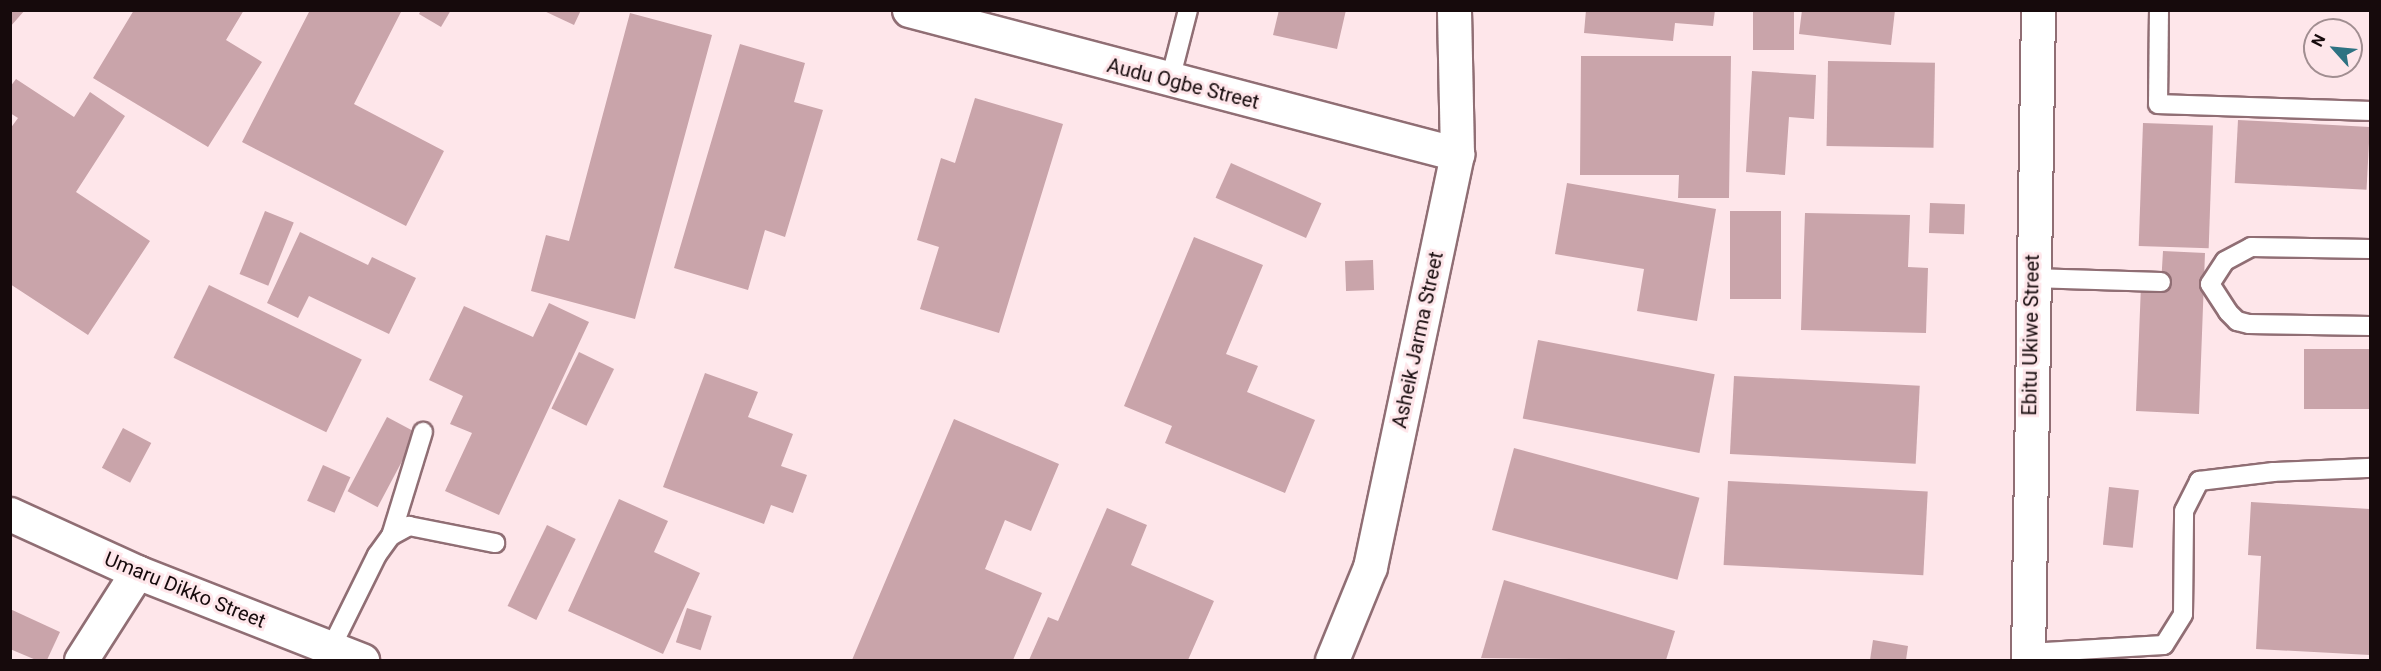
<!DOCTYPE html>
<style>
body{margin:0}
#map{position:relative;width:2381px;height:671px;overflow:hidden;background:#fee6ea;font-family:Roboto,sans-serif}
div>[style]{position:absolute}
.building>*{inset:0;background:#c9a4aa;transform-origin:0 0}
.roads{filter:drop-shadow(2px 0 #906e74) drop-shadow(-2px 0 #906e74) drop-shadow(0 2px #906e74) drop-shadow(0 -2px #906e74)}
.lane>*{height:18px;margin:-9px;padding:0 9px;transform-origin:9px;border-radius:9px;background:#fff}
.street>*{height:33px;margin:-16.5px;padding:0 16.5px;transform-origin:16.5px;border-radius:16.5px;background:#fff}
span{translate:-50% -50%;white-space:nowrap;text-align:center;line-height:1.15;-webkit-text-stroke:6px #fee6ea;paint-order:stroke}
.street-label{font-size:20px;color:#160a0c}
.frame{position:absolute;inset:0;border:12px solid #160a0c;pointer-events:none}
.north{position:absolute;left:2303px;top:18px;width:60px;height:60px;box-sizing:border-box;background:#fee6ea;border:2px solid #a18e91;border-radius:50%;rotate:297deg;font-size:16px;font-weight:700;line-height:24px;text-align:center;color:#160a0c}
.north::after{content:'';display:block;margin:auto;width:21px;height:27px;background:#2e7282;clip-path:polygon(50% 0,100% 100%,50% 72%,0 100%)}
</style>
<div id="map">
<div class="building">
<i style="clip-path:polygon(10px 10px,25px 10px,10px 27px)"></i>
<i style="clip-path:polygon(134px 10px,244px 10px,226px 40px,262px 62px,208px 147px,93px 78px)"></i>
<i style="clip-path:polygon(310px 10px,402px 10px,354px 104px,444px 151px,406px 226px,242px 142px)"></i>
<i style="clip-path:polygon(421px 10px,451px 10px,441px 27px,419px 14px)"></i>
<i style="clip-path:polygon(542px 10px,581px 10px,574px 25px)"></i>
<i style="clip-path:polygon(1279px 10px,1346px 10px,1337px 49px,1273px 35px)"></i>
<i style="clip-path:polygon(1586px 10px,1715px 10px,1713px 26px,1675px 23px,1673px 41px,1584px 33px)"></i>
<i style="left:1753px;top:10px;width:41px;height:40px"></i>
<i style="clip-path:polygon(1802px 10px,1895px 10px,1891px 45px,1799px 34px)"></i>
<i style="clip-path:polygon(630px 13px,712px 35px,635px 319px,531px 291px,546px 235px,569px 241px)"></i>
<i style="clip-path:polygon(740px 44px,805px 63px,794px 102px,823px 110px,785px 237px,765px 230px,748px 290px,674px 268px)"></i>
<i style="clip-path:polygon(1581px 56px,1731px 56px,1729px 198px,1678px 198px,1679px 175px,1580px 175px)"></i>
<i style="left:1828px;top:61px;width:107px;height:85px;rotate:1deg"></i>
<i style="clip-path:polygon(1752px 71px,1816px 75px,1814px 119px,1789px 117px,1785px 175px,1746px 172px)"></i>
<i style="clip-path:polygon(16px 79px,74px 117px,90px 92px,125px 116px,76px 192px,150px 241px,88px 335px,10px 284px,10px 129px,18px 118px,10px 113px,10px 87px)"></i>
<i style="clip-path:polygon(975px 98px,1063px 124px,999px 333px,920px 309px,939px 247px,917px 240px,941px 158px,955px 163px)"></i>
<i style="left:2238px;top:120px;width:132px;height:63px;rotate:3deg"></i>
<i style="left:2143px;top:123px;width:70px;height:123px;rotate:2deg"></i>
<i style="left:1231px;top:163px;width:99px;height:38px;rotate:24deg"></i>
<i style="clip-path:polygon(1567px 183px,1716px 209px,1697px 321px,1637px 311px,1644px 269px,1555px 254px)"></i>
<i style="left:1930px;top:203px;width:35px;height:30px;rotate:2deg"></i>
<i style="left:265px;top:211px;width:31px;height:68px;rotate:22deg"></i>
<i style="left:1781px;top:211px;width:88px;height:51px;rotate:90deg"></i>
<i style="clip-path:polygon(1805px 213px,1910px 215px,1908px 267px,1928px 268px,1926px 333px,1801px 330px)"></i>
<i style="clip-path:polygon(300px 232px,368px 265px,372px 257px,416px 278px,389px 334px,309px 296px,298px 318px,267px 303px)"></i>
<i style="clip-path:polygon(1194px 237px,1263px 265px,1226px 354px,1258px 366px,1247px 392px,1315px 420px,1285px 493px,1165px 443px,1172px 426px,1124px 406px)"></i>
<i style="clip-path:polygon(2163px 251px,2205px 253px,2199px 414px,2136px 411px,2141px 285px,2161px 285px)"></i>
<i style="left:1373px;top:260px;width:30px;height:28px;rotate:88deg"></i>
<i style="left:209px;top:285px;width:170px;height:81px;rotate:26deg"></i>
<i style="clip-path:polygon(549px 303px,589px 322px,499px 515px,445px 491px,472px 433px,450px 424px,463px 396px,429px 380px,464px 306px,533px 337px)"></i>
<i style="left:1538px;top:340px;width:180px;height:80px;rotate:11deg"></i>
<i style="left:2304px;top:349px;width:66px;height:60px"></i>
<i style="left:579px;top:352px;width:39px;height:63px;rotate:26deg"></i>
<i style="clip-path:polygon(705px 373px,758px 392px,748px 417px,793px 434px,781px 466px,807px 475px,793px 513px,771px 505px,764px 524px,663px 487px)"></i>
<i style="left:1734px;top:376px;width:186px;height:78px;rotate:3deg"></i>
<i style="left:387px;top:417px;width:34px;height:84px;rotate:28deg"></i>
<i style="clip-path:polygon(954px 419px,1059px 464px,1031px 531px,1005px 520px,985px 569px,1042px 593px,1013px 660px,852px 660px)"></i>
<i style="left:123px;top:428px;width:32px;height:45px;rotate:28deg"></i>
<i style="left:1514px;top:448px;width:192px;height:85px;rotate:15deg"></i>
<i style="left:323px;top:465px;width:30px;height:39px;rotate:24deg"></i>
<i style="left:1728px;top:481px;width:200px;height:84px;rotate:3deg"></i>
<i style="left:2109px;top:487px;width:30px;height:58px;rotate:6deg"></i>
<i style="clip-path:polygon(619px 499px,668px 521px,654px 552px,700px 573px,663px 654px,568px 611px)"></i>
<i style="clip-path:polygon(2251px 502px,2370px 509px,2370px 655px,2256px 649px,2261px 556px,2248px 555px)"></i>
<i style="clip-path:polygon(1107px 508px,1147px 525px,1131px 565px,1214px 601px,1188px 660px,1029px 660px,1048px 617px,1058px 621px)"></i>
<i style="left:547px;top:525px;width:32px;height:90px;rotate:26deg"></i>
<i style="clip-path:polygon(1504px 580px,1675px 631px,1666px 660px,1481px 658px)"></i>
<i style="left:687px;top:608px;width:26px;height:36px;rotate:18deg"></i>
<i style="clip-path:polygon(10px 609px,60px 632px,47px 660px,36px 660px,10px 649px)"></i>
<i style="clip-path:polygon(1873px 640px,1908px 646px,1906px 660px,1870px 660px)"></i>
</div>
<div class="roads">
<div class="lane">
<i style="left:2159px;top:10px;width:94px;rotate:90.6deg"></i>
<i style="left:2158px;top:104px;width:212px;rotate:1.9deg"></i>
<i style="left:1170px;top:80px;width:72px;rotate:-75.6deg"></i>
<i style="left:2031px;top:278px;width:130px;rotate:1.8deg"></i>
<i style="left:2210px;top:284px;width:33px;rotate:57deg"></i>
<i style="left:2228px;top:312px;width:13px;rotate:45deg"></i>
<i style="left:2237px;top:321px;width:12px;rotate:14deg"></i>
<i style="left:2249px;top:324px;width:121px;rotate:0.9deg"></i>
<i style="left:2210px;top:284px;width:27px;rotate:-57deg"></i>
<i style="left:2225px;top:261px;width:30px;rotate:-28deg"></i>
<i style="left:2251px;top:247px;width:119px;rotate:1deg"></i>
<i style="left:391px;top:536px;width:109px;rotate:-72.9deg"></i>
<i style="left:331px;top:648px;width:104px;rotate:-63.7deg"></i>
<i style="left:377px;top:555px;width:24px;rotate:-54deg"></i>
<i style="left:391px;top:536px;width:21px;rotate:-29deg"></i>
<i style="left:409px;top:526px;width:88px;rotate:11.2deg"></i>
<i style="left:2028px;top:653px;width:136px;rotate:-3.4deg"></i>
<i style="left:2164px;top:645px;width:36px;rotate:-58deg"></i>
<i style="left:2183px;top:614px;width:103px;rotate:-89.4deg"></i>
<i style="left:2184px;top:511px;width:34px;rotate:-63deg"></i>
<i style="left:2199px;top:481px;width:75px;rotate:-6.9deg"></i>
<i style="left:2273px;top:472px;width:97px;rotate:-2.4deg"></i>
</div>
<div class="street">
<i style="left:909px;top:10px;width:567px;rotate:14.72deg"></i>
<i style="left:10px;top:514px;width:140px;rotate:24.5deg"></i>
<i style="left:137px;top:572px;width:242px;rotate:21.4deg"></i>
<i style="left:81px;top:660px;width:104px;rotate:-57.5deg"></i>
<i style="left:1332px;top:660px;width:100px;rotate:-67.8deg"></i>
<i style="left:1370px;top:567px;width:422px;rotate:-78.1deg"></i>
<i style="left:1457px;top:154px;width:144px;rotate:-91.2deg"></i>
<i style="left:2028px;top:660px;width:650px;rotate:-89.12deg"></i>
</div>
</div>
<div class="street-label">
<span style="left:1183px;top:84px;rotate:14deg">Audu Ogbe Street</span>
<span style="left:2031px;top:335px;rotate:-89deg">Ebitu Ukiwe Street</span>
<span style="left:1418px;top:340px;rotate:-78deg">Asheik Jarma Street</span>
<span style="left:185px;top:590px;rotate:22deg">Umaru Dikko Street</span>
</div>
<div class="frame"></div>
<div class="north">N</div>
</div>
